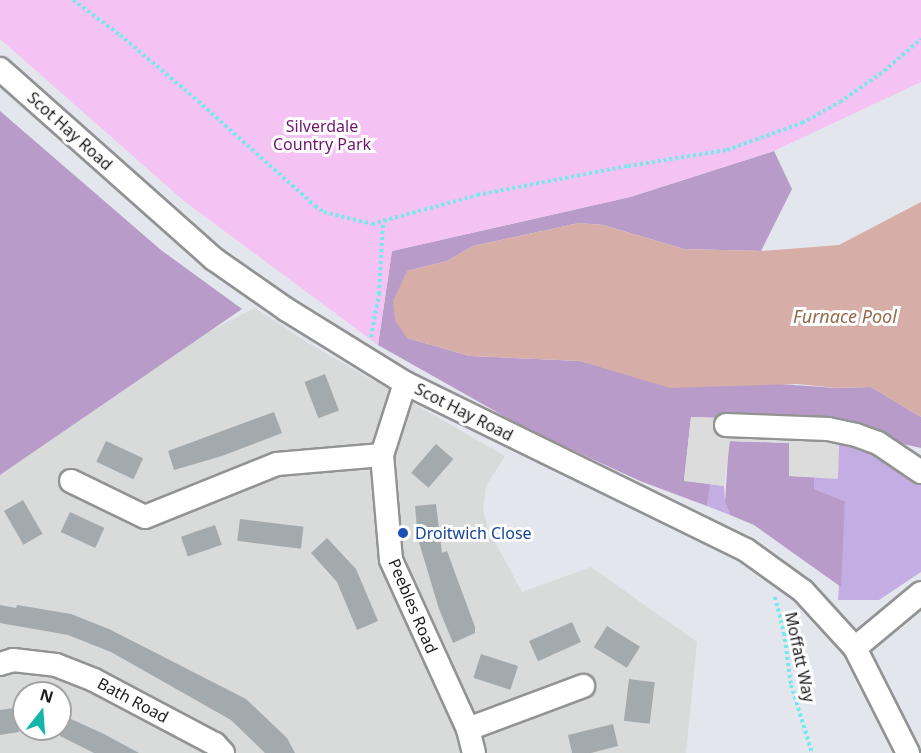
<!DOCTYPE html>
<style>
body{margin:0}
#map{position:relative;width:921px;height:753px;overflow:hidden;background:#e3e7ed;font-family:"Noto Sans",sans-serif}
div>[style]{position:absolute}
.residential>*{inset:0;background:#d9dada}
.grass>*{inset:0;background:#c4ade3}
.forest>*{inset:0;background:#b89bc8}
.park>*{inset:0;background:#f4c3f3}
.parking>*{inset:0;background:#dcdcdc}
.water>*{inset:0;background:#d7aea7}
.building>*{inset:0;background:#a2aaae;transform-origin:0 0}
.path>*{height:4px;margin-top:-2px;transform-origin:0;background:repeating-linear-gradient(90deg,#74e9ec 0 3px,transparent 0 6px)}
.roads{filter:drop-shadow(2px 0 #939393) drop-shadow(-2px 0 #939393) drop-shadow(0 2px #939393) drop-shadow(0 -2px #939393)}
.minor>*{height:22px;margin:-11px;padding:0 11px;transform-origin:11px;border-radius:11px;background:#fff}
.dots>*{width:16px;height:16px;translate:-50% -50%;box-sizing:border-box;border:3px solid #fff;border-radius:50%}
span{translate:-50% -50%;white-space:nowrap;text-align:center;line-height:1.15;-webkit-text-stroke:6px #fff;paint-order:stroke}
.park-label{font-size:16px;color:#6f156e}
.street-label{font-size:16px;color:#1c1c1c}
.transit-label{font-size:16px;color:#164399}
.left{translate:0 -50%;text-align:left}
.water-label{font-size:18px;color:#946a4c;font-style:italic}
.north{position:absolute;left:12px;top:681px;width:60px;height:60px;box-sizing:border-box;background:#fff;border:2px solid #a4a4a4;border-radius:50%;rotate:17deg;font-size:16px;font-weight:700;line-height:24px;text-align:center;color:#1c1c1c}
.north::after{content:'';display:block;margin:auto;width:21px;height:27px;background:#12b6aa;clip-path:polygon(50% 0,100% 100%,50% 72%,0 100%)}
</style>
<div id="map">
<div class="residential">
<i style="clip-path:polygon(evenodd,255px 308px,308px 343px,505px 456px,486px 486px,483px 510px,488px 529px,522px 592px,591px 567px,697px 642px,686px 753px,0 753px,0 475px,206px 333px,255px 308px,24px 693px,60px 693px,60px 729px,24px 729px,24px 693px)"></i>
</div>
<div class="grass">
<i style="clip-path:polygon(839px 440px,856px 442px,921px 482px,921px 572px,879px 600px,838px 600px,845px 501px,814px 489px,814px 477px,838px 478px)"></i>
<i style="clip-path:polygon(709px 484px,724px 486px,725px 502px,730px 515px,707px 506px)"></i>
</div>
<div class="forest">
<i style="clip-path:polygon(0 111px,161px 250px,242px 309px,0 475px)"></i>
<i style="clip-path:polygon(774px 151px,792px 189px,761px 251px,684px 249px,603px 225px,579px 223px,473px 246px,447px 261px,407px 271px,407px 338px,470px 356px,580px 361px,623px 373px,836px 388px,871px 387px,921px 417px,921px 448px,894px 442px,838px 422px,691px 417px,684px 480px,710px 484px,707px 506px,640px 481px,527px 429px,378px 345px,392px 251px,630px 197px)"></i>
<i style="clip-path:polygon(729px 441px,790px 443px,789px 476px,814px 477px,814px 489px,845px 501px,841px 587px,754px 525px,730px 515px,725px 502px)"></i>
</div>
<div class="park">
<i style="clip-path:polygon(0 0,921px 0,921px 82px,774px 151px,630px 197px,392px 251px,378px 345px,184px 201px,0 39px)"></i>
</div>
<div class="parking">
<i style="clip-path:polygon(691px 417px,838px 422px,838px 479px,789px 476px,789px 443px,730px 441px,724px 486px,684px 481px)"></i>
</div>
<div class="water">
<i style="clip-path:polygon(921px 202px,921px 417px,871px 387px,836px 388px,797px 384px,670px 388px,580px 361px,470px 356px,407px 338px,395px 320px,393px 301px,407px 271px,447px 261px,473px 246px,579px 223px,603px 225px,684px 249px,761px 251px,839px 245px)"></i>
</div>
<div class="building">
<i style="left:325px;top:374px;width:39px;height:22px;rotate:69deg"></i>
<i style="clip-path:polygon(274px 412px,282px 433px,222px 456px,174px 470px,168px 451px)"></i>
<i style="left:106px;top:441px;width:41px;height:23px;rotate:25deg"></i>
<i style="left:436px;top:444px;width:23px;height:38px;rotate:41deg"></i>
<i style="left:23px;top:500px;width:39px;height:22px;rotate:60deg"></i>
<i style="clip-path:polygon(436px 504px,442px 553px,447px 551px,475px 627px,475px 633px,453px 643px,439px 609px,418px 539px,415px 506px)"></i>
<i style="left:70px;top:512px;width:38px;height:22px;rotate:25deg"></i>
<i style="left:240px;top:519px;width:64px;height:22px;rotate:7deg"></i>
<i style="left:215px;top:525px;width:21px;height:36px;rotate:71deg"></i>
<i style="clip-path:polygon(327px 538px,356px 569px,378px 621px,357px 630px,337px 582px,311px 553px)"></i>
<i style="clip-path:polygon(0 605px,16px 608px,17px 605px,71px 614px,109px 629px,246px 699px,287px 738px,295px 753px,265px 753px,231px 720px,111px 652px,68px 635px,0 623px)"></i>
<i style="left:572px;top:622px;width:22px;height:47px;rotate:66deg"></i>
<i style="left:607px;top:626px;width:39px;height:25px;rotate:32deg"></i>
<i style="left:481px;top:654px;width:39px;height:25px;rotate:18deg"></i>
<i style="left:629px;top:679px;width:26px;height:42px;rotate:7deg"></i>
<i style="clip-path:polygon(14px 708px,19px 732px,0 735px,0 710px)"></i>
<i style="clip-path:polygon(60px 714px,104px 734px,139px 753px,94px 753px,60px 736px)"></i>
<i style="clip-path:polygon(613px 724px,618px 746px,591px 753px,572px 753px,568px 735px)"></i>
</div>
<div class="path">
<i style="left:73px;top:0;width:59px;rotate:36.7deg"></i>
<i style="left:120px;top:35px;width:102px;rotate:40.2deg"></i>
<i style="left:198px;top:101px;width:157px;rotate:41.9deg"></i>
<i style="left:315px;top:206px;width:11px;rotate:34deg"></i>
<i style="left:324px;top:212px;width:49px;rotate:14deg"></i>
<i style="left:372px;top:224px;width:109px;rotate:-15.4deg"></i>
<i style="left:477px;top:195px;width:154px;rotate:-10.9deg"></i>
<i style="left:628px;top:166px;width:100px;rotate:-9.2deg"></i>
<i style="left:727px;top:150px;width:80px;rotate:-19.8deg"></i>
<i style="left:802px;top:123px;width:43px;rotate:-28.9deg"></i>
<i style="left:840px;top:102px;width:54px;rotate:-35.2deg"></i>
<i style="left:884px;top:71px;width:49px;rotate:-40.9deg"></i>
<i style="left:371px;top:337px;width:44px;rotate:-79.5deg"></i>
<i style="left:379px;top:294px;width:72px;rotate:-86.8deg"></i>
<i style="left:775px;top:597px;width:37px;rotate:76deg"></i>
<i style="left:784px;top:633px;width:52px;rotate:82.3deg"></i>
<i style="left:791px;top:685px;width:71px;rotate:72.8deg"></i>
</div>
<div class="roads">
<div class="minor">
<i style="left:0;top:69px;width:286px;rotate:41.6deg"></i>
<i style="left:214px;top:259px;width:89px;rotate:34.9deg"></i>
<i style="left:287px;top:310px;width:139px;rotate:31.7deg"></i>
<i style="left:405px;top:383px;width:380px;rotate:26.1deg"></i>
<i style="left:746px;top:550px;width:70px;rotate:35.7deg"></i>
<i style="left:803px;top:591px;width:77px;rotate:47.6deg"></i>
<i style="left:855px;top:648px;width:118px;rotate:63.2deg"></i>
<i style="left:405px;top:383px;width:76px;rotate:107.7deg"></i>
<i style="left:382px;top:455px;width:105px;rotate:85.1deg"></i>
<i style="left:391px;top:560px;width:186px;rotate:65.5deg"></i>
<i style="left:468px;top:729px;width:25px;rotate:76deg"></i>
<i style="left:726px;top:425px;width:102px;rotate:2.2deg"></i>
<i style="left:828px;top:429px;width:29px;rotate:12deg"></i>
<i style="left:856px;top:435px;width:23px;rotate:20deg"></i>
<i style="left:878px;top:443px;width:52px;rotate:34deg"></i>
<i style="left:71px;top:481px;width:82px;rotate:25.9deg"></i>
<i style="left:145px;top:517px;width:142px;rotate:-21.9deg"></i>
<i style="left:277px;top:464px;width:105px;rotate:-4.9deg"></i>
<i style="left:855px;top:648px;width:86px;rotate:-39.8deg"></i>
<i style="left:0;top:664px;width:14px;rotate:-17deg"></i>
<i style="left:13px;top:660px;width:43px;rotate:6.6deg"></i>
<i style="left:56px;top:665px;width:41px;rotate:21.5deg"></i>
<i style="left:94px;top:680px;width:137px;rotate:27.9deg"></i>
<i style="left:215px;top:744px;width:12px;rotate:48deg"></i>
<i style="left:468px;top:729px;width:123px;rotate:-20.5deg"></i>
</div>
</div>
<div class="dots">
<i style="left:403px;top:533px;background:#1a4fb4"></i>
</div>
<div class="park-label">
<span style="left:322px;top:135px">Silverdale<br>Country Park</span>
</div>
<div class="street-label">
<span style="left:70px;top:131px;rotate:42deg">Scot Hay Road</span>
<span style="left:464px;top:412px;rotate:27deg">Scot Hay Road</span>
<span style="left:413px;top:606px;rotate:67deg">Peebles Road</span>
<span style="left:800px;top:657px;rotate:78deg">Moffatt Way</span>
<span style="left:133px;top:700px;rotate:28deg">Bath Road</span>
</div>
<div class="transit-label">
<span class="left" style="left:415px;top:533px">Droitwich Close</span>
</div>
<div class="water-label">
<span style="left:845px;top:316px">Furnace Pool</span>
</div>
<div class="north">N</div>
</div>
